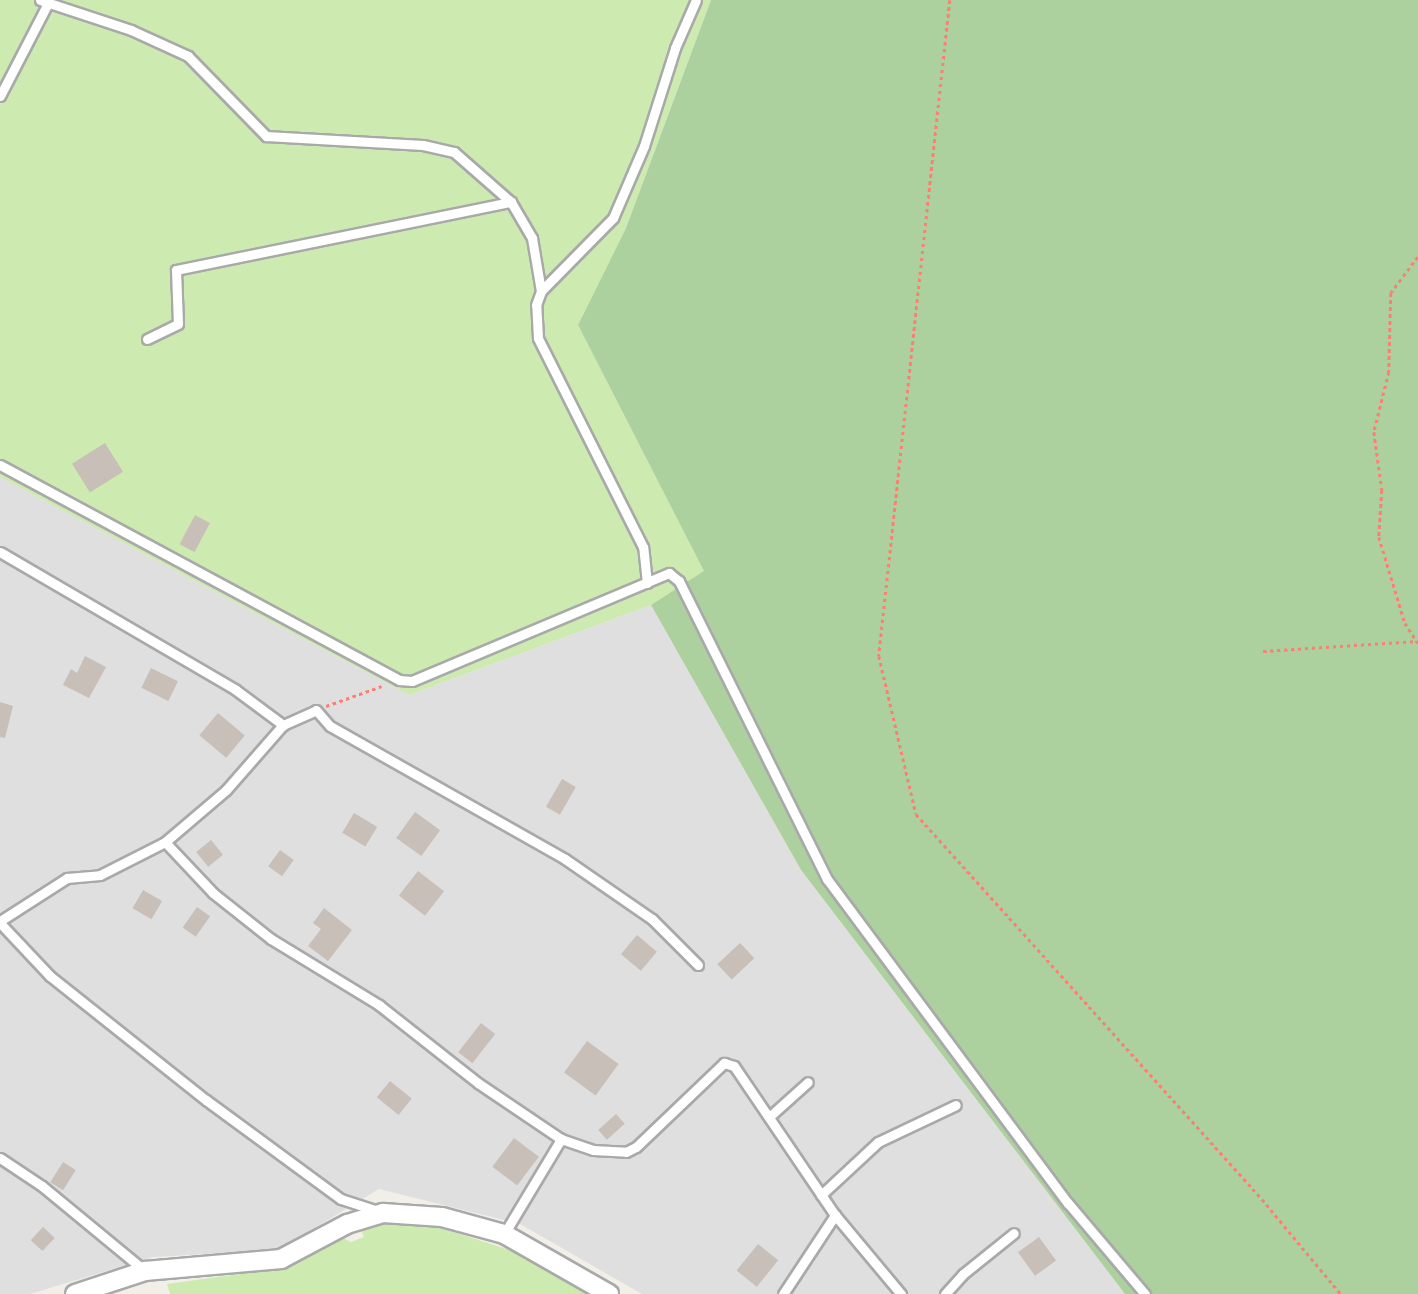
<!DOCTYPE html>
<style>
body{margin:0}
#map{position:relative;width:1418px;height:1294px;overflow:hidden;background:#f2efe9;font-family:Rubik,sans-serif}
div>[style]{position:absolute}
.residential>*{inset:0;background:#e0dfdf}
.grass>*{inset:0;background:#cdebb0}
.forest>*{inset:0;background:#add19e}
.building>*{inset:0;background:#c7bfb8;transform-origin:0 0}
.path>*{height:2.5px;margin-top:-1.25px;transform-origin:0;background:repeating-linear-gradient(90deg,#fa8072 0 3.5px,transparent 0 7px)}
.roads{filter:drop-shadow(2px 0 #a9a9a9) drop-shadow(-2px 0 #a9a9a9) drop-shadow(0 2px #a9a9a9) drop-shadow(0 -2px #a9a9a9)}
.lane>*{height:9px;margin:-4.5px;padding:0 4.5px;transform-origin:4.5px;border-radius:4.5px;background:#fff}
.street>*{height:18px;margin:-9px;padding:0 9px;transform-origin:9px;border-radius:9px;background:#fff}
span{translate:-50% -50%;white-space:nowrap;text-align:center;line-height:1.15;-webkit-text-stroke:7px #fff;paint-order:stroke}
</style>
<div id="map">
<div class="residential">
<i style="clip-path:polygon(0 477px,409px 695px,651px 605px,801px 870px,1125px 1294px,642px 1294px,520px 1224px,379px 1189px,278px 1250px,153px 1257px,30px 1294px,0 1294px)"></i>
</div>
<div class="grass">
<i style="clip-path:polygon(0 0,711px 0,626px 228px,578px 325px,705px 572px,651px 605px,409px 695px,0 477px)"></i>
<i style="clip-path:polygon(384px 1219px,428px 1224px,516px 1252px,591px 1294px,170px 1294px,167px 1284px,290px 1267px,343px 1238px,351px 1242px,364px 1237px,361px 1230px)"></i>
</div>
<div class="forest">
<i style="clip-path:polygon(711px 0,1418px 0,1418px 1294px,1125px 1294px,801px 870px,651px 605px,704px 571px,578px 325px,626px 228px)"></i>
</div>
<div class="building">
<i style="left:105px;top:443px;width:34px;height:39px;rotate:58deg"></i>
<i style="left:195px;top:515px;width:17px;height:33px;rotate:28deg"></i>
<i style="clip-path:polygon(85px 656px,106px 667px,89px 698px,63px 685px,71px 669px,77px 673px)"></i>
<i style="left:151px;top:668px;width:30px;height:22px;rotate:26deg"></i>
<i style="clip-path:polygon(0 702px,13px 706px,5px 738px,0 737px)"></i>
<i style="left:218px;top:713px;width:35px;height:29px;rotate:40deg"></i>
<i style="left:562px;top:779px;width:16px;height:32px;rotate:30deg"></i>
<i style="left:415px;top:812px;width:31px;height:32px;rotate:36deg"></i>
<i style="left:354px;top:813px;width:27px;height:23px;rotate:31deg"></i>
<i style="left:211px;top:840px;width:19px;height:19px;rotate:51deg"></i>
<i style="left:280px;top:850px;width:17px;height:20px;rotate:36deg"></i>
<i style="left:418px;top:871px;width:33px;height:31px;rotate:38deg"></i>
<i style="left:143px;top:890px;width:22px;height:21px;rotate:30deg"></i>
<i style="left:197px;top:907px;width:16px;height:25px;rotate:35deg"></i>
<i style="clip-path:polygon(324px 908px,352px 930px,328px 961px,308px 946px,321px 929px,313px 923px)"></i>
<i style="left:637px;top:935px;width:26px;height:25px;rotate:40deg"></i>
<i style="left:740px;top:943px;width:21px;height:31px;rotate:47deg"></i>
<i style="left:481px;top:1023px;width:18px;height:37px;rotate:38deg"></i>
<i style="left:587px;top:1041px;width:39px;height:39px;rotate:36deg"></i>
<i style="left:390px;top:1081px;width:28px;height:21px;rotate:39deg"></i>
<i style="left:616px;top:1114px;width:13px;height:24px;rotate:48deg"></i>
<i style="left:514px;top:1138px;width:31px;height:36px;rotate:37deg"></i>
<i style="left:63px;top:1162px;width:15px;height:24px;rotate:32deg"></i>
<i style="left:43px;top:1227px;width:16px;height:18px;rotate:43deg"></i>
<i style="left:1039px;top:1237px;width:29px;height:26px;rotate:54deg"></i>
<i style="left:758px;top:1244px;width:26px;height:34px;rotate:39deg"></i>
</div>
<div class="path">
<i style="left:950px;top:0;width:660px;rotate:96.18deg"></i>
<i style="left:879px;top:656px;width:162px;rotate:76.8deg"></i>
<i style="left:916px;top:814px;width:518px;rotate:48.05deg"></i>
<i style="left:1262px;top:1199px;width:124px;rotate:50.3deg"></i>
<i style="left:1418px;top:257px;width:45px;rotate:126.9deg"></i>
<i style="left:1391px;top:293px;width:79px;rotate:91.5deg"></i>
<i style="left:1389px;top:372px;width:62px;rotate:104deg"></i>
<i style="left:1374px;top:432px;width:59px;rotate:82.1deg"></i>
<i style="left:1382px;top:490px;width:47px;rotate:93.7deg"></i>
<i style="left:1379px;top:537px;width:90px;rotate:73.2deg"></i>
<i style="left:1405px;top:623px;width:24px;rotate:57deg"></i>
<i style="left:1263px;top:651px;width:155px;rotate:-3.7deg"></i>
<i style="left:326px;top:706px;width:59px;rotate:-19.7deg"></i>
</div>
<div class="roads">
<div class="lane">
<i style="left:40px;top:0;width:96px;rotate:18.2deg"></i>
<i style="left:131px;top:30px;width:63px;rotate:24.5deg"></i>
<i style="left:188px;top:56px;width:112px;rotate:45.7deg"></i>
<i style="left:266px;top:136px;width:157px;rotate:3.3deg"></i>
<i style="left:423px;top:145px;width:32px;rotate:13deg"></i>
<i style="left:454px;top:152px;width:76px;rotate:41.3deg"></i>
<i style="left:511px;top:202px;width:42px;rotate:59.7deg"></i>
<i style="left:532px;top:238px;width:54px;rotate:80.4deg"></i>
<i style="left:0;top:96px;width:105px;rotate:-62.7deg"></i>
<i style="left:147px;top:339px;width:34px;rotate:-26deg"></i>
<i style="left:178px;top:324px;width:54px;rotate:-92.1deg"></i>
<i style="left:176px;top:270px;width:342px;rotate:-11.5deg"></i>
<i style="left:0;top:465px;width:453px;rotate:28.3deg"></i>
<i style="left:399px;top:680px;width:13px;rotate:4deg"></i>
<i style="left:412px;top:681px;width:279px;rotate:-22.8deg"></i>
<i style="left:669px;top:573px;width:13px;rotate:39deg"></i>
<i style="left:679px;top:581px;width:333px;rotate:63.6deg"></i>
<i style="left:827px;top:879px;width:404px;rotate:53.4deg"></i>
<i style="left:1068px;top:1203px;width:119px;rotate:49.8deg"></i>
<i style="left:0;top:552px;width:273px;rotate:30.3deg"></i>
<i style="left:236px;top:690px;width:59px;rotate:36.7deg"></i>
<i style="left:647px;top:583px;width:36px;rotate:-96deg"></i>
<i style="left:643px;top:547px;width:234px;rotate:-116.7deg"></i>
<i style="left:538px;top:338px;width:33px;rotate:-93deg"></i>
<i style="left:536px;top:305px;width:15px;rotate:-70deg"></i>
<i style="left:541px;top:291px;width:103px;rotate:-45.4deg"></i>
<i style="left:613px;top:218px;width:78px;rotate:-66.7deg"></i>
<i style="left:644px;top:146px;width:103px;rotate:-72.4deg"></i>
<i style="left:675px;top:48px;width:52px;rotate:-66.4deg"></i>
<i style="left:165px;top:842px;width:70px;rotate:46.7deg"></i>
<i style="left:213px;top:893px;width:74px;rotate:38.4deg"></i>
<i style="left:271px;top:939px;width:127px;rotate:31.4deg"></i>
<i style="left:379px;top:1005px;width:126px;rotate:38.2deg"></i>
<i style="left:478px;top:1083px;width:100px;rotate:34deg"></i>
<i style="left:561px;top:1139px;width:34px;rotate:19deg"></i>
<i style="left:593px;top:1150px;width:33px;rotate:3deg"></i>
<i style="left:626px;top:1152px;width:11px;rotate:-27deg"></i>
<i style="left:636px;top:1147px;width:122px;rotate:-43.7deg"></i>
<i style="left:724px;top:1063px;width:10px;rotate:17deg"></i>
<i style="left:734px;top:1066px;width:180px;rotate:55.9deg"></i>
<i style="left:835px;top:1215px;width:103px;rotate:50.1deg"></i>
<i style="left:0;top:921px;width:80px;rotate:-32.7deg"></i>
<i style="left:67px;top:878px;width:33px;rotate:-5deg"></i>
<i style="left:100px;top:875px;width:73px;rotate:-26.9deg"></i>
<i style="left:165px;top:842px;width:80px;rotate:-40.4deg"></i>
<i style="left:226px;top:790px;width:86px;rotate:-48.8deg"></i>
<i style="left:283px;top:725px;width:36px;rotate:-24deg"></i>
<i style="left:316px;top:710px;width:21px;rotate:49deg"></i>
<i style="left:330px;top:726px;width:270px;rotate:29.5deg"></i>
<i style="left:565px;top:859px;width:106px;rotate:34.6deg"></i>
<i style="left:652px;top:919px;width:65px;rotate:45deg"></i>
<i style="left:0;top:923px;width:73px;rotate:46.7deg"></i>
<i style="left:50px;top:976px;width:199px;rotate:38.5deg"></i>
<i style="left:206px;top:1100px;width:167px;rotate:36.3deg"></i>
<i style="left:341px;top:1199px;width:39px;rotate:18deg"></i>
<i style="left:769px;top:1117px;width:52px;rotate:-41.9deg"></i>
<i style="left:0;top:1158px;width:50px;rotate:33.7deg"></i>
<i style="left:42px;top:1186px;width:132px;rotate:39.5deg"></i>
<i style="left:821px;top:1195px;width:78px;rotate:-42.9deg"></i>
<i style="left:878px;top:1142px;width:86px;rotate:-25.4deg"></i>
<i style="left:504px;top:1234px;width:111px;rotate:-59deg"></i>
<i style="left:783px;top:1294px;width:95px;rotate:-56.6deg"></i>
<i style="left:945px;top:1294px;width:27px;rotate:-48deg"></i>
<i style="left:963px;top:1274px;width:65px;rotate:-38.8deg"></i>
</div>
<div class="street">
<i style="left:75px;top:1294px;width:74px;rotate:-18.2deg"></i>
<i style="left:145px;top:1271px;width:137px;rotate:-5deg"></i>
<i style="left:281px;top:1259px;width:75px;rotate:-27.9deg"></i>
<i style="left:347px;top:1224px;width:38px;rotate:-17deg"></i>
<i style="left:383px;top:1213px;width:59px;rotate:3.9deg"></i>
<i style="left:442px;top:1217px;width:64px;rotate:15.3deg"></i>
<i style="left:504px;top:1234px;width:121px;rotate:29.7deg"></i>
</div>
</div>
</div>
